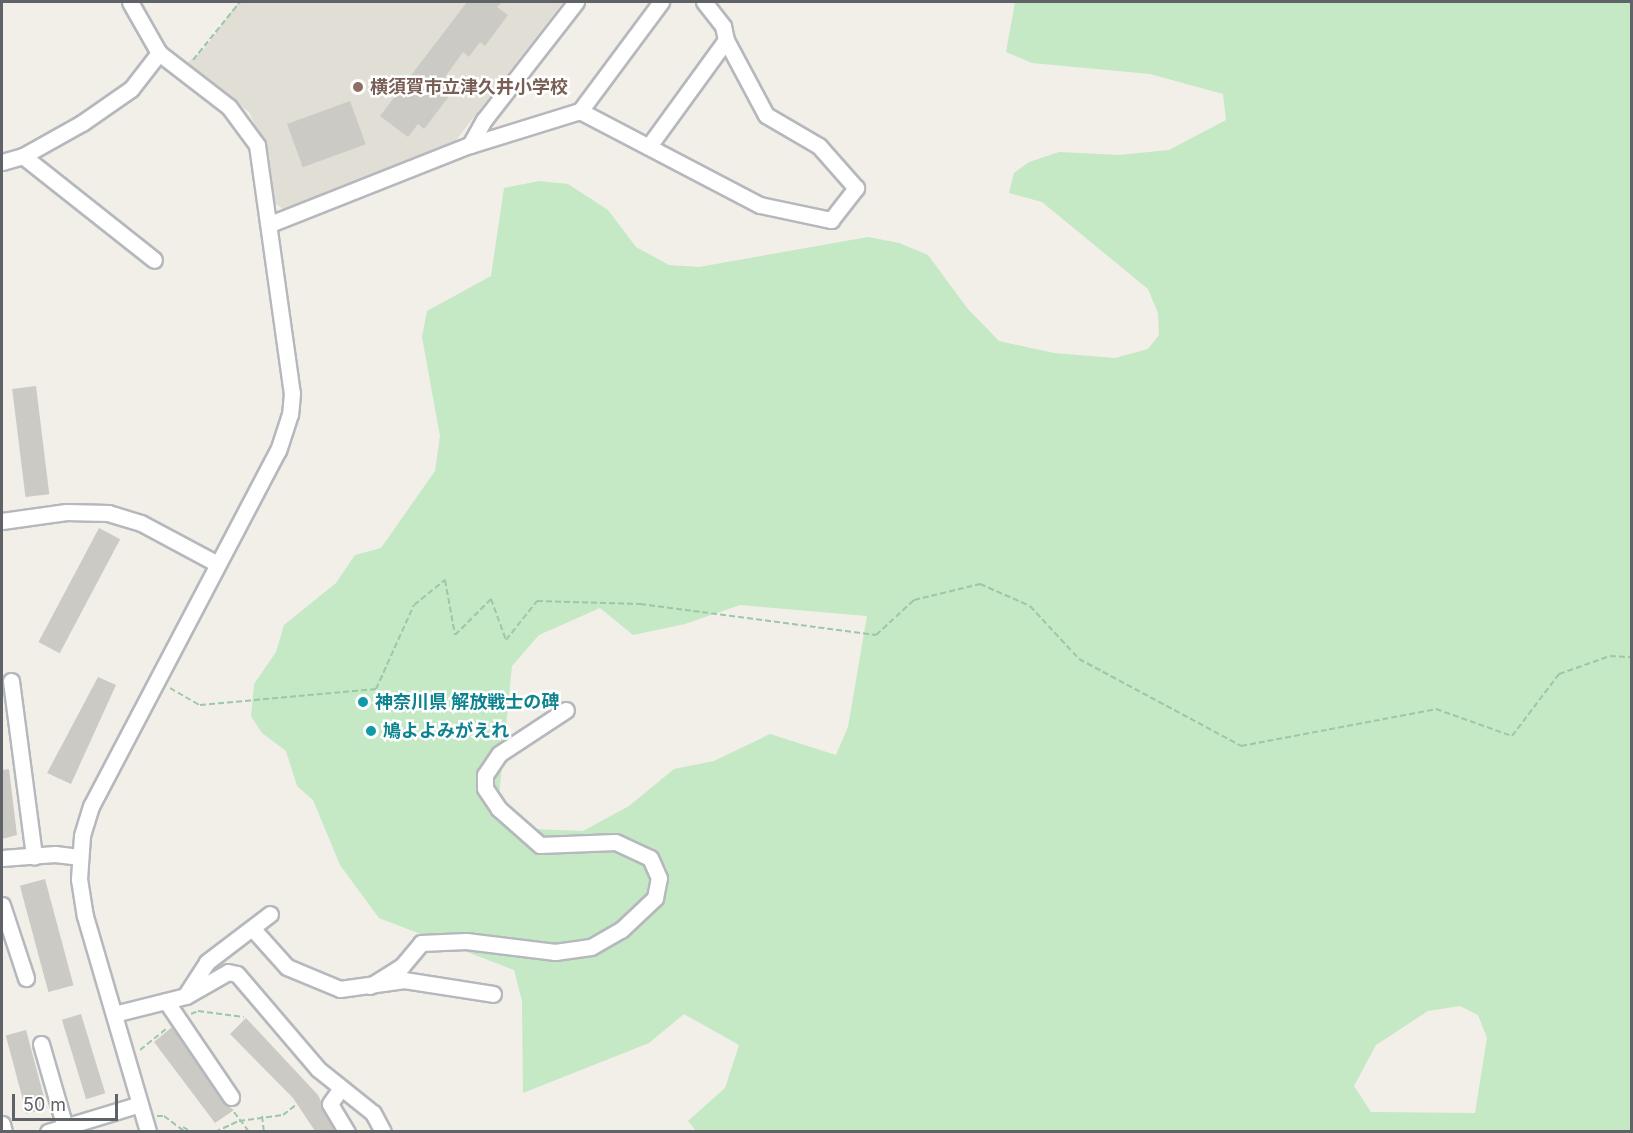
<!DOCTYPE html>
<meta charset="utf-8">
<style>
body{margin:0}
#map{position:relative;width:1633px;height:1133px;overflow:hidden;background:#f1efe8;font-family:Inter,"Noto Sans JP",sans-serif}
div>[style]{position:absolute}
.education>*{inset:0;background:#e1ded6}
.green>*{inset:0;background:#c5e8c5}
.building>*{inset:0;background:#cccac5;transform-origin:0 0}
.path>*{height:2px;margin-top:-1px;transform-origin:0;background:repeating-linear-gradient(90deg,#9cc7a9 0 6px,transparent 0 9px)}
.roads{filter:drop-shadow(2px 0 #b5b8bc) drop-shadow(-2px 0 #b5b8bc) drop-shadow(0 2px #b5b8bc) drop-shadow(0 -2px #b5b8bc)}
.minor>*{height:15px;margin:-7.5px;padding:0 7.5px;transform-origin:7.5px;border-radius:7.5px;background:#fff}
.dots>*{width:16px;height:16px;translate:-50% -50%;box-sizing:border-box;border:3px solid #fff;border-radius:50%}
span{translate:-50% -50%;white-space:nowrap;text-align:center;line-height:1.15;-webkit-text-stroke:5px #fff;paint-order:stroke}
.education-label{font-size:18px;color:#785e54;font-weight:700}
.left{translate:0 -50%;text-align:left}
.culture-label{font-size:18px;color:#0d838f;font-weight:700}
.frame{position:absolute;inset:0;border:3px solid #5f6368;pointer-events:none}
.scale{position:absolute;left:12px;top:1094px;width:106px;height:27px;box-sizing:border-box;border:3px solid #5f6368;border-top:0;padding-left:8px;font-size:18px;line-height:21px;white-space:nowrap;color:#5f6368;-webkit-text-stroke:4px #fff;paint-order:stroke}
</style>
<div id="map">
<div class="education">
<i style="clip-path:polygon(238px 2px,563px 2px,453px 144px,285px 211px,275px 203px,269px 155px,249px 112px,187px 63px,204px 49px)"></i>
</div>
<div class="green">
<i style="clip-path:polygon(evenodd,1015px 2px,1631px 2px,1631px 1131px,696px 1131px,688px 1121px,725px 1088px,739px 1045px,684px 1014px,649px 1043px,523px 1093px,522px 1001px,514px 970px,379px 918px,340px 865px,313px 800px,297px 786px,286px 751px,262px 733px,251px 716px,254px 684px,276px 652px,284px 625px,336px 583px,355px 555px,381px 548px,435px 471px,440px 436px,422px 337px,427px 311px,491px 276px,504px 188px,539px 181px,568px 184px,608px 210px,636px 247px,669px 265px,699px 267px,868px 237px,899px 243px,928px 255px,967px 308px,999px 341px,1054px 353px,1115px 358px,1148px 349px,1159px 335px,1158px 313px,1148px 289px,1042px 202px,1009px 193px,1014px 173px,1029px 162px,1059px 152px,1119px 155px,1169px 150px,1226px 120px,1223px 94px,1150px 74px,1032px 63px,1006px 52px,1015px 2px,740px 605px,867px 616px,848px 727px,836px 755px,770px 734px,714px 761px,674px 769px,629px 806px,583px 831px,532px 829px,499px 796px,512px 666px,539px 635px,600px 608px,633px 635px,685px 624px,740px 605px,1015px 2px,1460px 1006px,1478px 1015px,1487px 1038px,1475px 1113px,1371px 1112px,1354px 1086px,1376px 1045px,1428px 1011px,1460px 1006px)"></i>
</div>
<div class="building">
<i style="clip-path:polygon(467px 2px,502px 2px,497px 7px,508px 15px,485px 46px,480px 42px,469px 57px,463px 52px,445px 77px,457px 86px,424px 129px,418px 124px,408px 137px,380px 116px)"></i>
<i style="left:350px;top:101px;width:46px;height:67px;rotate:70deg"></i>
<i style="left:36px;top:386px;width:109px;height:24px;rotate:83deg"></i>
<i style="left:99px;top:528px;width:24px;height:129px;rotate:28deg"></i>
<i style="clip-path:polygon(98px 677px,116px 685px,71px 784px,47px 773px)"></i>
<i style="clip-path:polygon(9px 769px,17px 835px,2px 839px,2px 770px)"></i>
<i style="left:45px;top:879px;width:110px;height:26px;rotate:75deg"></i>
<i style="left:81px;top:1014px;width:83px;height:20px;rotate:73deg"></i>
<i style="clip-path:polygon(246px 1018px,318px 1095px,335px 1131px,315px 1131px,293px 1098px,230px 1034px)"></i>
<i style="clip-path:polygon(172px 1027px,223px 1102px,234px 1110px,215px 1123px,154px 1042px)"></i>
<i style="left:26px;top:1030px;width:81px;height:21px;rotate:75deg"></i>
</div>
<div class="path">
<i style="left:193px;top:60px;width:75px;rotate:-51deg"></i>
<i style="left:170px;top:688px;width:34px;rotate:30deg"></i>
<i style="left:200px;top:705px;width:177px;rotate:-5.2deg"></i>
<i style="left:376px;top:689px;width:92px;rotate:-65.7deg"></i>
<i style="left:414px;top:605px;width:40px;rotate:-39deg"></i>
<i style="left:445px;top:580px;width:56px;rotate:79.7deg"></i>
<i style="left:455px;top:635px;width:51px;rotate:-45deg"></i>
<i style="left:491px;top:599px;width:44px;rotate:69.9deg"></i>
<i style="left:506px;top:640px;width:50px;rotate:-51.5deg"></i>
<i style="left:537px;top:601px;width:103px;rotate:1.7deg"></i>
<i style="left:640px;top:604px;width:238px;rotate:7.5deg"></i>
<i style="left:876px;top:635px;width:52px;rotate:-42.6deg"></i>
<i style="left:914px;top:600px;width:68px;rotate:-13.6deg"></i>
<i style="left:980px;top:584px;width:55px;rotate:23.7deg"></i>
<i style="left:1030px;top:606px;width:72px;rotate:47.2deg"></i>
<i style="left:1079px;top:659px;width:184px;rotate:28.2deg"></i>
<i style="left:1241px;top:746px;width:198px;rotate:-10.7deg"></i>
<i style="left:1436px;top:709px;width:81px;rotate:19.6deg"></i>
<i style="left:1512px;top:736px;width:78px;rotate:-52.8deg"></i>
<i style="left:1559px;top:674px;width:54px;rotate:-19.4deg"></i>
<i style="left:1610px;top:656px;width:22px;rotate:3deg"></i>
<i style="left:191px;top:1014px;width:8px;rotate:-23deg"></i>
<i style="left:198px;top:1011px;width:46px;rotate:7.4deg"></i>
<i style="left:140px;top:1050px;width:33px;rotate:-39deg"></i>
<i style="left:234px;top:1112px;width:25px;rotate:53deg"></i>
<i style="left:157px;top:1116px;width:7px"></i>
<i style="left:164px;top:1116px;width:26px;rotate:37deg"></i>
<i style="left:262px;top:1116px;width:16px;rotate:83deg"></i>
<i style="left:183px;top:1127px;width:10px;rotate:29deg"></i>
<i style="left:215px;top:1132px;width:26px;rotate:-25deg"></i>
<i style="left:239px;top:1121px;width:44px;rotate:-7.8deg"></i>
<i style="left:283px;top:1115px;width:16px;rotate:-38deg"></i>
</div>
<div class="roads">
<div class="minor">
<i style="left:130px;top:2px;width:59px;rotate:60.4deg"></i>
<i style="left:159px;top:53px;width:88px;rotate:37.6deg"></i>
<i style="left:229px;top:107px;width:47px;rotate:53.6deg"></i>
<i style="left:257px;top:145px;width:250px;rotate:82deg"></i>
<i style="left:292px;top:393px;width:21px;rotate:95deg"></i>
<i style="left:290px;top:414px;width:38px;rotate:108deg"></i>
<i style="left:278px;top:450px;width:402px;rotate:117.7deg"></i>
<i style="left:91px;top:806px;width:31px;rotate:107deg"></i>
<i style="left:82px;top:836px;width:43px;rotate:94deg"></i>
<i style="left:79px;top:879px;width:37px;rotate:81deg"></i>
<i style="left:85px;top:916px;width:225px;rotate:73.7deg"></i>
<i style="left:580px;top:111px;width:203px;rotate:27.6deg"></i>
<i style="left:760px;top:205px;width:73px;rotate:11.9deg"></i>
<i style="left:831px;top:220px;width:41px;rotate:-52deg"></i>
<i style="left:856px;top:188px;width:56px;rotate:-131.4deg"></i>
<i style="left:819px;top:146px;width:61px;rotate:-149.7deg"></i>
<i style="left:766px;top:115px;width:85px;rotate:-118.1deg"></i>
<i style="left:726px;top:40px;width:14px;rotate:-102deg"></i>
<i style="left:723px;top:26px;width:31px;rotate:-128deg"></i>
<i style="left:470px;top:145px;width:29px;rotate:-61deg"></i>
<i style="left:484px;top:120px;width:150px;rotate:-52.1deg"></i>
<i style="left:649px;top:146px;width:131px;rotate:-54deg"></i>
<i style="left:23px;top:156px;width:167px;rotate:38.4deg"></i>
<i style="left:2px;top:162px;width:22px;rotate:-16deg"></i>
<i style="left:23px;top:156px;width:68px;rotate:-29.2deg"></i>
<i style="left:82px;top:123px;width:60px;rotate:-34.8deg"></i>
<i style="left:131px;top:89px;width:46px;rotate:-52.1deg"></i>
<i style="left:270px;top:224px;width:215px;rotate:-21.6deg"></i>
<i style="left:470px;top:145px;width:115px;rotate:-17.2deg"></i>
<i style="left:580px;top:111px;width:136px;rotate:-53.4deg"></i>
<i style="left:2px;top:521px;width:65px;rotate:-8deg"></i>
<i style="left:66px;top:512px;width:42px;rotate:1.4deg"></i>
<i style="left:108px;top:513px;width:34px;rotate:17deg"></i>
<i style="left:141px;top:523px;width:85px;rotate:28.1deg"></i>
<i style="left:11px;top:681px;width:177px;rotate:82.5deg"></i>
<i style="left:2px;top:858px;width:53px;rotate:-4.3deg"></i>
<i style="left:55px;top:854px;width:24px;rotate:7deg"></i>
<i style="left:2px;top:905px;width:77px;rotate:71.8deg"></i>
<i style="left:252px;top:928px;width:52px;rotate:48.1deg"></i>
<i style="left:287px;top:967px;width:57px;rotate:22.5deg"></i>
<i style="left:340px;top:989px;width:65px;rotate:-8deg"></i>
<i style="left:404px;top:980px;width:90px;rotate:8.9deg"></i>
<i style="left:370px;top:986px;width:38px;rotate:-32deg"></i>
<i style="left:402px;top:966px;width:30px;rotate:-50deg"></i>
<i style="left:421px;top:943px;width:45px;rotate:-2.5deg"></i>
<i style="left:466px;top:941px;width:90px;rotate:7deg"></i>
<i style="left:555px;top:952px;width:36px;rotate:-8deg"></i>
<i style="left:591px;top:947px;width:34px;rotate:-30deg"></i>
<i style="left:621px;top:930px;width:47px;rotate:-43.3deg"></i>
<i style="left:655px;top:898px;width:20px;rotate:-79deg"></i>
<i style="left:659px;top:878px;width:22px;rotate:-114deg"></i>
<i style="left:650px;top:858px;width:38px;rotate:-155deg"></i>
<i style="left:615px;top:842px;width:75px;rotate:177.7deg"></i>
<i style="left:540px;top:845px;width:55px;rotate:-138.7deg"></i>
<i style="left:499px;top:809px;width:25px;rotate:-124deg"></i>
<i style="left:485px;top:788px;width:13px;rotate:-90deg"></i>
<i style="left:485px;top:775px;width:25px;rotate:-56deg"></i>
<i style="left:499px;top:754px;width:80px;rotate:-33.3deg"></i>
<i style="left:187px;top:993px;width:37px;rotate:-57deg"></i>
<i style="left:207px;top:962px;width:79px;rotate:-37.3deg"></i>
<i style="left:166px;top:1001px;width:116px;rotate:55.9deg"></i>
<i style="left:114px;top:1014px;width:74px;rotate:-14deg"></i>
<i style="left:186px;top:996px;width:48px;rotate:-29.7deg"></i>
<i style="left:228px;top:972px;width:9px;rotate:13deg"></i>
<i style="left:237px;top:974px;width:125px;rotate:49.5deg"></i>
<i style="left:318px;top:1069px;width:70px;rotate:38.7deg"></i>
<i style="left:373px;top:1113px;width:21px;rotate:62deg"></i>
<i style="left:41px;top:1044px;width:86px;rotate:73.9deg"></i>
<i style="left:341px;top:1088px;width:19px;rotate:125deg"></i>
<i style="left:330px;top:1104px;width:33px;rotate:59deg"></i>
<i style="left:2px;top:1124px;width:8px;rotate:76deg"></i>
<i style="left:48px;top:1132px;width:96px;rotate:-16.9deg"></i>
</div>
</div>
<div class="dots">
<i style="left:358px;top:87px;background:#8d6e63"></i>
<i style="left:363px;top:702px;background:#0f9aa8"></i>
<i style="left:371px;top:731px;background:#0f9aa8"></i>
</div>
<div class="education-label">
<span class="left" style="left:370px;top:87px">横須賀市立津久井小学校</span>
</div>
<div class="culture-label">
<span class="left" style="left:375px;top:702px">神奈川県 解放戦士の碑</span>
<span class="left" style="left:383px;top:731px">鳩よよみがえれ</span>
</div>
<div class="frame"></div>
<div class="scale">50 m</div>
</div>
